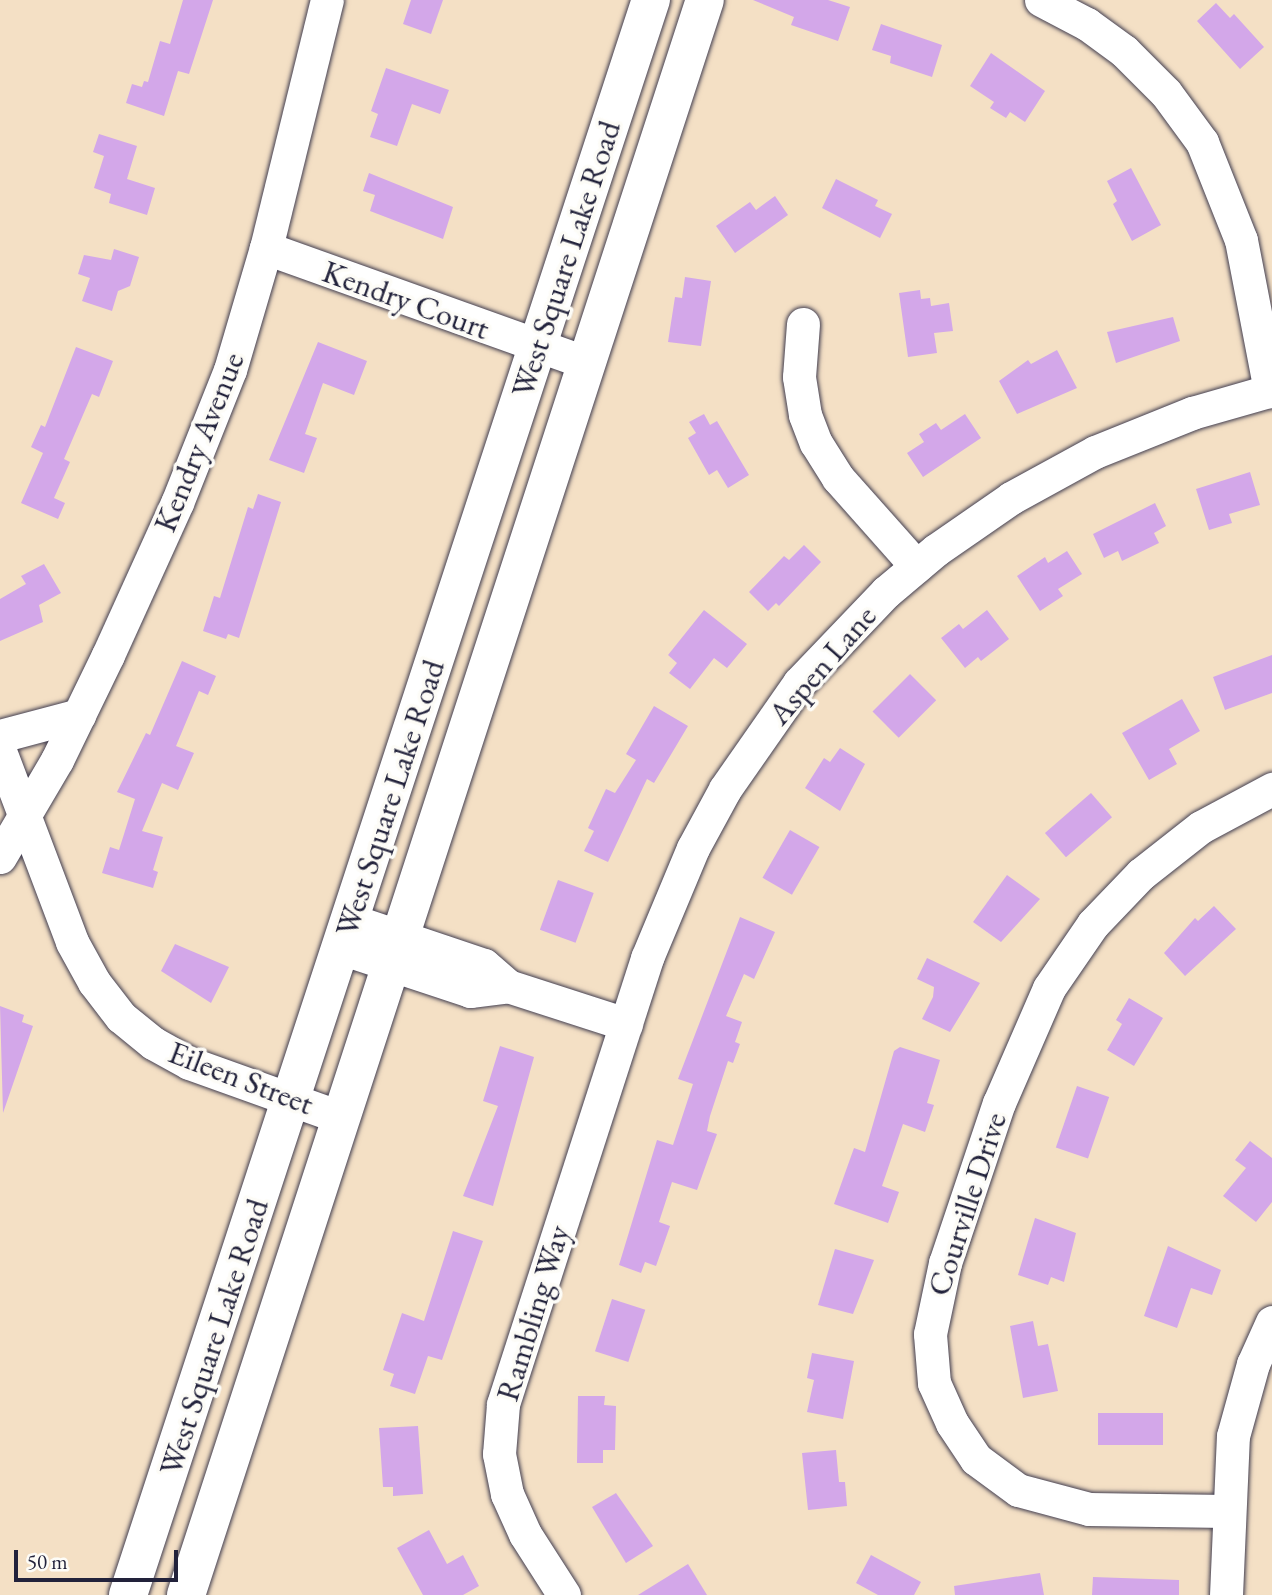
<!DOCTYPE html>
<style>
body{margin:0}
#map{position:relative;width:1272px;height:1595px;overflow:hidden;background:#f4e0c5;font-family:"EB Garamond",serif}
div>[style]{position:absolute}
.building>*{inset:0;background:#d3a7e9;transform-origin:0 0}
.roads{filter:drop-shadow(0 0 2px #423e50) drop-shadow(0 0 2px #423e50)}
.minor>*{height:33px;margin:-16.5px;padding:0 16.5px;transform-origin:16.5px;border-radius:16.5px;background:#fff}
.highway>*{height:38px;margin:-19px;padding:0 19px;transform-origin:19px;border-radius:19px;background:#fff}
span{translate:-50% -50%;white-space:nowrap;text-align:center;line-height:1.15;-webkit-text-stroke:7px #fdfcf7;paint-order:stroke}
.street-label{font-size:32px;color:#22223b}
.scale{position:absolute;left:14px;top:1550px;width:164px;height:32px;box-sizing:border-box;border:4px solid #22223b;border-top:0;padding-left:9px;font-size:21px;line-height:24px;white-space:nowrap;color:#22223b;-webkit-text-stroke:5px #fdfcf7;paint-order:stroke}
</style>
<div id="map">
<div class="building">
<div style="clip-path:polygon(183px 0,213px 0,189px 74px,178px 71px,164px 116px,126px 103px,132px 84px,142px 87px,144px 81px,148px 82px,160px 41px,170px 44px)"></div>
<div style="clip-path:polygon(411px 0,443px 0,431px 34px,403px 24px)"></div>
<div style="clip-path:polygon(753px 0,828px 0,850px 7px,838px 41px,791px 25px,794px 17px)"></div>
<div style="clip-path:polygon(1216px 3px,1230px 18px,1234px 14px,1264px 47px,1240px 69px,1197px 21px)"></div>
<div style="clip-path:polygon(881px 24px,942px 45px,932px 77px,890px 63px,891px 56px,872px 50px)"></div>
<div style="clip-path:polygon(991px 53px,1045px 91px,1025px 122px,1010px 112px,1006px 118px,990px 108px,994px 102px,970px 86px)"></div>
<div style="clip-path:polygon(386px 68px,449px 90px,440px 114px,412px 104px,397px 146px,370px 137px,378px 114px,371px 111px)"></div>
<div style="clip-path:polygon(99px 134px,137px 146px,127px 179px,155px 188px,147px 215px,109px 203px,111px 194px,94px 188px,104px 156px,93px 152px)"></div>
<div style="clip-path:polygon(1131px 168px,1161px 225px,1132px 241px,1113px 204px,1117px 201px,1107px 181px)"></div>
<div style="clip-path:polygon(369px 173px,453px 207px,443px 239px,370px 211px,375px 195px,363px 191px)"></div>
<div style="clip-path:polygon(836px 179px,878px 200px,875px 206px,892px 214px,880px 238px,822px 208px)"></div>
<div style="clip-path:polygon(775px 196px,788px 215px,735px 253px,716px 226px,750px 202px,756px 210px)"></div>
<div style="clip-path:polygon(114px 249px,139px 257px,130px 286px,118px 291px,112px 311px,82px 301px,90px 278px,78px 274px,84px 255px,111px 260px)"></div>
<div style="clip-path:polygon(685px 277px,711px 281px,701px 346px,668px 342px,675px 297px,682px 298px)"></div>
<div style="clip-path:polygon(920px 290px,921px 299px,930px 298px,931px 306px,949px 303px,953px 331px,934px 333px,937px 353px,908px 357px,899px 293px)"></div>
<div style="clip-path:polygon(1173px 317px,1180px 341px,1116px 363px,1107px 332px)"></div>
<div style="clip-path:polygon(318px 342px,367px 361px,354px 395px,323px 383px,305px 434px,317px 438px,304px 473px,269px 460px)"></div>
<div style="clip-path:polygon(76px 347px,113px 361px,99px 397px,92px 394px,64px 459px,70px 462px,54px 498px,65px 503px,58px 519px,21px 503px,43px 453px,31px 447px,41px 425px,45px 427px)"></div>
<div style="clip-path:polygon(1057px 350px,1077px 388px,1017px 414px,999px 381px,1028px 360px,1031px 364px)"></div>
<div style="clip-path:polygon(704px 414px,710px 425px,717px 421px,749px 475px,728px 488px,717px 470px,709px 475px,688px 438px,696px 433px,689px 422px)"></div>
<div style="clip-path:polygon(965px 414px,981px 438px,923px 477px,907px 453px,924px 442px,919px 434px,936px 423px,941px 430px)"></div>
<div style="clip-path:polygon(1250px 472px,1260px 505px,1229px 514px,1232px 523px,1209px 530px,1196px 489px)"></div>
<div style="clip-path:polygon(258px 494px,281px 502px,239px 638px,228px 634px,226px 639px,203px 631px,214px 596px,220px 598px,248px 507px,253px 509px)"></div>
<div style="clip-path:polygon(1155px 503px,1166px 526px,1154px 533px,1159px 543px,1122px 561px,1118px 551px,1104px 558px,1093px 534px)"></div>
<div style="clip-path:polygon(804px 545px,821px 562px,779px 606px,776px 603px,768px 611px,749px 592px,784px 556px,789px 560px)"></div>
<div style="clip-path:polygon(1067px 551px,1082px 574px,1058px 589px,1063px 596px,1040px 611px,1017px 576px,1045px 557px,1048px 563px)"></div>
<div style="clip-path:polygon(44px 564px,61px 593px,39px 605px,43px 622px,0 641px,0 599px,26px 584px,21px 576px)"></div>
<div style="clip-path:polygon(704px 610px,747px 644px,727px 668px,714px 658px,690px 689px,669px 673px,677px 663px,668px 655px)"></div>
<div style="clip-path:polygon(987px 610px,1009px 639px,981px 661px,978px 657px,965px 668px,941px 638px,959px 624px,963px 629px)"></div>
<div style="clip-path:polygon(1272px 655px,1272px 693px,1225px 710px,1213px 677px)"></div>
<div style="clip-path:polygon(182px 661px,216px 676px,208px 695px,199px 691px,176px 746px,194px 753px,178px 790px,162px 783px,142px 831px,163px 837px,153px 870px,158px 872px,153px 888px,102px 873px,110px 847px,119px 850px,135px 799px,117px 792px,146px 733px,150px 735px)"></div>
<div style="left:910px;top:674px;width:37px;height:53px;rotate:45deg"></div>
<div style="clip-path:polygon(1182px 699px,1200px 731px,1169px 749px,1177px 764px,1149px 780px,1122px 733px)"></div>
<div style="clip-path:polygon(654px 706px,688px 726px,654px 783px,647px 779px,608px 862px,584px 851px,594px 831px,588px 828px,606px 789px,615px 793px,636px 760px,626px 754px)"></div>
<div style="clip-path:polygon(840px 748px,865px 764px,840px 811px,805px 788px,824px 758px,830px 762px)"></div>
<div style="left:1091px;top:793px;width:32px;height:61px;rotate:49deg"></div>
<div style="left:790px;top:830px;width:34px;height:55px;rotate:30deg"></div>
<div style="clip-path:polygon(1007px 875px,1040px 899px,1001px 942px,973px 922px)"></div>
<div style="left:558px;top:880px;width:38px;height:53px;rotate:20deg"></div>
<div style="clip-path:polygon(1214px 906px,1236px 929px,1185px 976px,1164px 953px,1195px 918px,1198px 921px)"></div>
<div style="clip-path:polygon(740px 917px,775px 932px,754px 979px,744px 974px,726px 1016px,742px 1022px,735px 1042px,740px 1044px,733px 1063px,728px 1061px,710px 1116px,707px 1131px,717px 1134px,697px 1190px,672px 1182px,659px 1222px,670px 1226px,656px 1266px,645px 1262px,641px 1273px,619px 1265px,657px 1140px,673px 1145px,693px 1084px,678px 1079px)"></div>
<div style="clip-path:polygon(175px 944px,229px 967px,211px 1003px,161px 971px)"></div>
<div style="clip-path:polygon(927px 958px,980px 983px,950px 1032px,922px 1019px,933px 997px,934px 987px,917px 979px)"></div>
<div style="clip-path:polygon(1129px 998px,1163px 1018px,1134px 1066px,1107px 1050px,1122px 1024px,1116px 1020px)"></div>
<div style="clip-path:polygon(0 1006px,24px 1015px,22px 1022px,33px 1026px,3px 1113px)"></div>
<div style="clip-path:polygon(500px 1046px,534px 1057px,493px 1206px,463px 1196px,498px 1106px,483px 1101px)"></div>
<div style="clip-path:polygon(900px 1047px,940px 1060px,927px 1103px,934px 1105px,925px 1132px,903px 1124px,882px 1186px,899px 1192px,888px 1223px,834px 1204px,854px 1148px,865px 1152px,894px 1051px)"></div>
<div style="left:1077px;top:1086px;width:34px;height:65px;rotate:19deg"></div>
<div style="clip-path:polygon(1250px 1141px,1272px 1158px,1272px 1202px,1256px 1222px,1223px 1196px,1246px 1168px,1235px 1160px)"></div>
<div style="clip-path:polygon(1035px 1218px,1076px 1233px,1064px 1282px,1051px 1277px,1048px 1285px,1018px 1275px)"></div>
<div style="clip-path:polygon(453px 1231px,483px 1241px,442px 1360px,428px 1356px,415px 1394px,390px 1386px,394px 1374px,383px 1370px,402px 1313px,424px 1321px)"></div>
<div style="clip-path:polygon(1168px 1246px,1221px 1270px,1212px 1295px,1191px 1288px,1177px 1328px,1144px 1316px)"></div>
<div style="clip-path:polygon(835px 1249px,874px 1260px,853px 1314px,818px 1305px)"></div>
<div style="left:612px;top:1299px;width:35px;height:55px;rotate:18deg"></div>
<div style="clip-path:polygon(1033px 1321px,1038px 1346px,1048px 1344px,1058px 1391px,1023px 1398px,1010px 1326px)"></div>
<div style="clip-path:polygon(812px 1353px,854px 1361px,843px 1419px,807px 1412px,814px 1380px,807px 1378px)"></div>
<div style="clip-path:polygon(578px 1396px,605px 1396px,604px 1405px,616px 1406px,615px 1450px,603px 1450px,603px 1463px,577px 1463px)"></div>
<div style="left:1098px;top:1413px;width:65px;height:32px"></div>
<div style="clip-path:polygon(418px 1426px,423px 1494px,393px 1496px,393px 1487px,383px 1487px,379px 1428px)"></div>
<div style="clip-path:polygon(836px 1450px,839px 1482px,845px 1482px,847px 1506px,808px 1510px,802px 1453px)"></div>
<div style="clip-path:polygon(616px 1493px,653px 1546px,626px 1563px,592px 1507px)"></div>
<div style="clip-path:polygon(429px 1530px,447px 1564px,463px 1555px,479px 1586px,463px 1595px,423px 1595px,397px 1548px)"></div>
<div style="clip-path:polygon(871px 1555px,921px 1582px,914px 1595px,878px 1595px,856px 1583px)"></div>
<div style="clip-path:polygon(688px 1564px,707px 1595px,638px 1595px)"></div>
<div style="clip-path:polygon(1040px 1573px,1044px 1595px,955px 1595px,954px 1586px)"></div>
<div style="clip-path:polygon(1093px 1577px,1179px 1580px,1179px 1595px,1092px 1595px)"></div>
</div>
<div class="roads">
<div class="minor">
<div style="left:1041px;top:0;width:52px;rotate:27.6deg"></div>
<div style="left:1087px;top:24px;width:46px;rotate:36.1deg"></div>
<div style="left:1124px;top:51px;width:59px;rotate:45deg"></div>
<div style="left:1166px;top:93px;width:61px;rotate:53.7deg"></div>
<div style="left:1202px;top:142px;width:105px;rotate:68.3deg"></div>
<div style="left:1241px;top:240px;width:154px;rotate:79.1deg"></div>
<div style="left:266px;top:248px;width:341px;rotate:19.7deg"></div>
<div style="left:803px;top:324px;width:53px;rotate:94.3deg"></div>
<div style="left:799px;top:377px;width:38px;rotate:81deg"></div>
<div style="left:805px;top:415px;width:30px;rotate:69deg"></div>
<div style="left:816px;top:443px;width:41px;rotate:57.8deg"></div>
<div style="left:838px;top:478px;width:118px;rotate:48.4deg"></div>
<div style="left:0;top:736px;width:82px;rotate:-14.9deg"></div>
<div style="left:0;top:751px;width:204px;rotate:69.3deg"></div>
<div style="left:72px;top:942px;width:46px;rotate:61.2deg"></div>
<div style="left:94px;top:982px;width:44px;rotate:52.4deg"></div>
<div style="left:121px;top:1017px;width:41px;rotate:39.1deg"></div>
<div style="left:153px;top:1043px;width:41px;rotate:29.1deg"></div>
<div style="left:189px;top:1063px;width:160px;rotate:19.7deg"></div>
<div style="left:0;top:857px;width:113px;rotate:-59.6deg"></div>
<div style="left:57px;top:760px;width:117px;rotate:-64.1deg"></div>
<div style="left:108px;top:655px;width:167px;rotate:-65.6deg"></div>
<div style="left:177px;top:503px;width:143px;rotate:-68.3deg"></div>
<div style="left:230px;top:370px;width:127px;rotate:-73.6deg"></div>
<div style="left:266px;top:248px;width:255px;rotate:-76.2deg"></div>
<div style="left:350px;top:920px;width:141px;rotate:18.6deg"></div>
<div style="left:484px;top:965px;width:32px;rotate:41deg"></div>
<div style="left:508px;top:986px;width:124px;rotate:17.9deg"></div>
<div style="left:341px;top:948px;width:136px;rotate:18.4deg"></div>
<div style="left:470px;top:991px;width:38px;rotate:-7deg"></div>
<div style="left:1226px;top:1511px;width:137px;rotate:-179.2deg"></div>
<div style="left:1089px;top:1509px;width:73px;rotate:-165deg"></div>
<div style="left:1018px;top:1490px;width:52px;rotate:-143.6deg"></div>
<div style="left:976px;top:1459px;width:43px;rotate:-123.7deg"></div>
<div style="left:952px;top:1423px;width:44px;rotate:-114.2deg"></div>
<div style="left:934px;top:1383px;width:49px;rotate:-94.7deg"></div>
<div style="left:930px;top:1334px;width:73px;rotate:-78.1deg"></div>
<div style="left:945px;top:1263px;width:169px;rotate:-71.4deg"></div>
<div style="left:999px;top:1103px;width:125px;rotate:-66.5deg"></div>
<div style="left:1049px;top:988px;width:78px;rotate:-55.5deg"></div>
<div style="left:1093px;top:924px;width:69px;rotate:-46.2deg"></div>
<div style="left:1141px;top:874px;width:76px;rotate:-38.1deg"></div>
<div style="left:1201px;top:827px;width:81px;rotate:-28.2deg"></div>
<div style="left:564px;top:1595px;width:72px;rotate:-122.6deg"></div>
<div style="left:525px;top:1534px;width:44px;rotate:-114.2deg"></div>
<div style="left:507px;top:1494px;width:41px;rotate:-101.3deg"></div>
<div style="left:499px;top:1454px;width:50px;rotate:-85.4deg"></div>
<div style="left:503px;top:1404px;width:469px;rotate:-72.1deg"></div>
<div style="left:647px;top:958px;width:119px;rotate:-67.3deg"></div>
<div style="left:693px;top:848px;width:67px;rotate:-61.5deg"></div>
<div style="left:725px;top:789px;width:129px;rotate:-55.1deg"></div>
<div style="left:799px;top:683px;width:126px;rotate:-46.3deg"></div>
<div style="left:886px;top:592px;width:65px;rotate:-40deg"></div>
<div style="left:936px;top:550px;width:91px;rotate:-34.7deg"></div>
<div style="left:1011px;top:498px;width:96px;rotate:-28.7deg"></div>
<div style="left:1095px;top:452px;width:105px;rotate:-21.9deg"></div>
<div style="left:1192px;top:413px;width:83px;rotate:-16deg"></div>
<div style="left:1226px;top:1595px;width:159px;rotate:-87.5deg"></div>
<div style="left:1233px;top:1436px;width:75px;rotate:-74.5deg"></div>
<div style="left:1253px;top:1364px;width:46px;rotate:-65.7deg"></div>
</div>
<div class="highway">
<div style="left:128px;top:1595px;width:1679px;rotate:-71.85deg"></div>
<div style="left:186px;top:1595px;width:1677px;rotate:-71.98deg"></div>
</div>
</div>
<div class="street-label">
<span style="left:566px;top:259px;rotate:-72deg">West Square Lake Road</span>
<span style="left:406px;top:300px;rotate:20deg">Kendry Court</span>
<span style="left:199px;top:442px;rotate:-68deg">Kendry Avenue</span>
<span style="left:822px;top:665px;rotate:-49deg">Aspen Lane</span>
<span style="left:390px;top:798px;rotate:-72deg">West Square Lake Road</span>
<span style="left:241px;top:1078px;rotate:21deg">Eileen Street</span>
<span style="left:967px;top:1204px;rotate:-72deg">Courville Drive</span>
<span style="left:533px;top:1313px;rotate:-73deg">Rambling Way</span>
<span style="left:214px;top:1337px;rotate:-72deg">West Square Lake Road</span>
</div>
<div class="scale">50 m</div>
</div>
